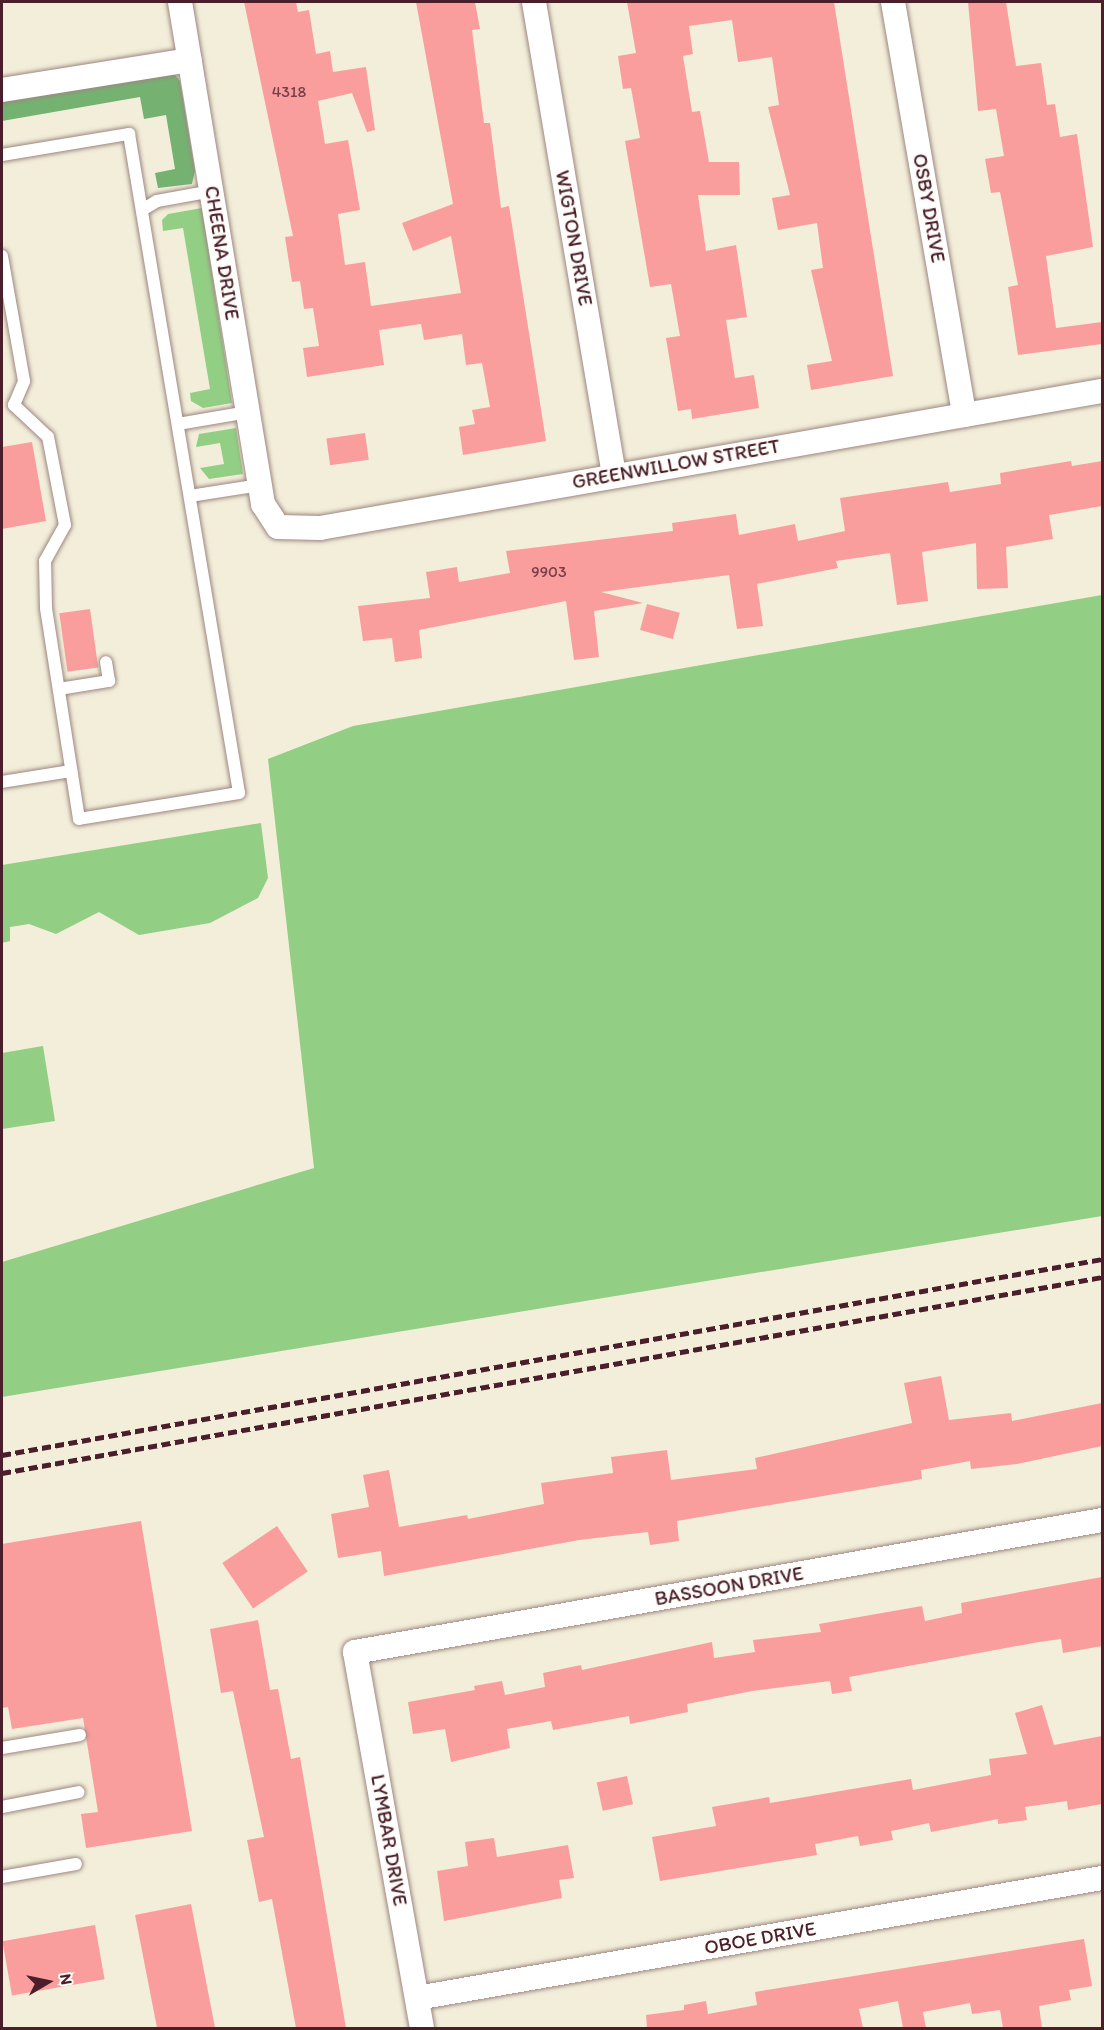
<!DOCTYPE html>
<style>
body{margin:0}
#map{position:relative;width:1104px;height:2030px;overflow:hidden;background:#f2eed9;font-family:Itim,sans-serif}
div>[style]{position:absolute}
.green>*{inset:0;background:#92cf84}
.forest>*{inset:0;background:#75b272}
.building>*{inset:0;background:#fa9e9d;transform-origin:0 0}
.roads{filter:drop-shadow(0 0 2px #9e8682) drop-shadow(0 0 2px #9e8682)}
.lane>*{height:12px;margin:-6px;padding:0 6px;transform-origin:6px;border-radius:6px;background:#fff}
.street>*{height:24px;margin:-12px;padding:0 12px;transform-origin:12px;border-radius:12px;background:#fff}
.rail>*{height:4.5px;margin-top:-2.25px;transform-origin:0;background:repeating-linear-gradient(90deg,#4a1f2b 0 9px,transparent 0 13.5px)}
span{translate:-50% -50%;white-space:nowrap;text-align:center;line-height:1.15;-webkit-text-stroke:4.5px #fdfcf7;paint-order:stroke}
.number-label{font-size:16px;color:#763f48}
.number-label span{-webkit-text-stroke-width:0}
.street-label{font-size:20px;color:#4a1f2b}
.frame{position:absolute;inset:0;border:3px solid #4a1f2b;pointer-events:none}
.north{position:absolute;left:18px;top:1952px;width:60px;height:60px;-webkit-text-stroke:4px #fdfcf7;paint-order:stroke;rotate:81deg;font-size:16px;font-weight:700;line-height:24px;text-align:center;color:#4a1f2b}
.north::after{content:'';display:block;margin:auto;width:21px;height:27px;background:#4a1f2b;clip-path:polygon(50% 0,100% 100%,50% 72%,0 100%)}
</style>
<div id="map">
<div class="green">
<div style="clip-path:polygon(202px 208px,232px 403px,203px 408px,191px 401px,190px 393px,210px 389px,183px 228px,163px 231px,162px 220px,168px 214px)"></div>
<div style="clip-path:polygon(236px 428px,243px 474px,209px 479px,200px 468px,224px 464px,220px 443px,196px 447px,199px 434px)"></div>
<div style="clip-path:polygon(1102px 595px,1102px 1216px,2px 1397px,2px 1262px,314px 1168px,268px 759px,353px 726px)"></div>
<div style="clip-path:polygon(261px 823px,268px 878px,258px 898px,210px 923px,139px 935px,99px 912px,56px 934px,29px 924px,10px 927px,10px 941px,2px 943px,2px 865px)"></div>
<div style="clip-path:polygon(43px 1046px,55px 1121px,2px 1129px,2px 1053px)"></div>
</div>
<div class="forest">
<div style="clip-path:polygon(173px 72px,180px 81px,195px 171px,192px 184px,158px 188px,155px 173px,175px 169px,166px 115px,144px 119px,140px 97px,2px 121px,2px 97px)"></div>
</div>
<div class="building">
<div style="clip-path:polygon(244px 2px,296px 2px,298px 12px,309px 10px,316px 54px,330px 51px,333px 72px,366px 67px,375px 130px,367px 132px,352px 93px,318px 101px,325px 144px,348px 140px,360px 210px,338px 214px,345px 265px,365px 262px,371px 306px,461px 293px,451px 236px,413px 251px,402px 223px,453px 204px,416px 2px,475px 2px,480px 29px,472px 30px,484px 123px,490px 123px,501px 208px,509px 206px,546px 441px,463px 455px,459px 427px,475px 424px,472px 410px,490px 407px,482px 363px,466px 365px,462px 334px,424px 340px,421px 324px,379px 330px,384px 365px,307px 377px,303px 348px,319px 346px,313px 308px,304px 309px,300px 281px,292px 282px,285px 237px,293px 236px)"></div>
<div style="clip-path:polygon(627px 2px,834px 2px,893px 376px,811px 390px,807px 365px,832px 361px,811px 270px,823px 268px,817px 223px,778px 230px,772px 198px,790px 195px,768px 107px,779px 105px,772px 57px,738px 62px,732px 20px,689px 26px,693px 54px,683px 56px,692px 112px,700px 111px,709px 162px,739px 162px,740px 195px,698px 195px,706px 251px,736px 245px,747px 317px,726px 320px,735px 378px,754px 375px,759px 408px,692px 419px,691px 409px,678px 411px,666px 338px,680px 336px,671px 284px,650px 287px,625px 141px,640px 138px,631px 88px,623px 89px,618px 56px,636px 53px)"></div>
<div style="clip-path:polygon(968px 2px,1006px 2px,1016px 66px,1041px 63px,1047px 105px,1055px 104px,1060px 137px,1077px 134px,1093px 247px,1046px 256px,1056px 328px,1102px 322px,1102px 344px,1018px 355px,1008px 287px,1018px 285px,1000px 192px,991px 193px,985px 159px,1004px 156px,996px 109px,978px 111px)"></div>
<div style="left:365px;top:433px;width:27px;height:39px;rotate:82deg"></div>
<div style="clip-path:polygon(32px 442px,46px 521px,2px 529px,2px 447px)"></div>
<div style="clip-path:polygon(1071px 461px,1072px 466px,1102px 461px,1102px 506px,1049px 515px,1053px 539px,1006px 547px,1008px 588px,977px 589px,976px 543px,922px 552px,928px 601px,897px 605px,890px 553px,836px 561px,838px 568px,757px 584px,763px 626px,737px 629px,729px 575px,601px 592px,643px 603px,594px 611px,599px 657px,574px 660px,566px 601px,419px 630px,422px 658px,395px 662px,392px 638px,363px 641px,358px 606px,430px 598px,426px 572px,457px 567px,459px 582px,510px 573px,506px 551px,673px 531px,672px 523px,736px 514px,739px 535px,795px 524px,798px 541px,845px 531px,840px 498px,948px 482px,950px 492px,1001px 484px,1000px 473px)"></div>
<div style="left:647px;top:604px;width:34px;height:27px;rotate:15deg"></div>
<div style="left:90px;top:609px;width:59px;height:31px;rotate:82deg"></div>
<div style="clip-path:polygon(941px 1376px,949px 1420px,1011px 1413px,1012px 1421px,1102px 1403px,1102px 1446px,1017px 1464px,971px 1469px,970px 1461px,921px 1470px,922px 1479px,677px 1521px,679px 1541px,650px 1545px,648px 1532px,579px 1540px,384px 1576px,381px 1551px,338px 1558px,331px 1514px,369px 1507px,363px 1475px,389px 1470px,399px 1527px,467px 1515px,468px 1519px,544px 1504px,541px 1483px,613px 1473px,611px 1457px,667px 1450px,671px 1480px,757px 1469px,755px 1458px,912px 1423px,904px 1383px)"></div>
<div style="clip-path:polygon(141px 1521px,192px 1831px,86px 1848px,81px 1814px,98px 1812px,83px 1718px,12px 1729px,8px 1707px,2px 1708px,2px 1544px)"></div>
<div style="left:277px;top:1526px;width:55px;height:66px;rotate:56deg"></div>
<div style="clip-path:polygon(1102px 1577px,1102px 1646px,1063px 1653px,1061px 1639px,1039px 1642px,849px 1677px,852px 1691px,832px 1694px,830px 1681px,752px 1691px,687px 1704px,688px 1712px,630px 1724px,629px 1716px,553px 1730px,551px 1721px,507px 1729px,510px 1748px,451px 1762px,445px 1729px,413px 1734px,408px 1702px,475px 1690px,474px 1686px,502px 1681px,505px 1695px,545px 1687px,543px 1673px,581px 1665px,582px 1670px,712px 1642px,714px 1658px,755px 1652px,753px 1640px,821px 1632px,819px 1624px,922px 1606px,925px 1621px,962px 1613px,961px 1603px)"></div>
<div style="clip-path:polygon(258px 1620px,270px 1690px,278px 1689px,291px 1759px,300px 1757px,346px 2028px,296px 2028px,272px 1899px,259px 1902px,247px 1840px,264px 1837px,233px 1691px,221px 1693px,210px 1629px)"></div>
<div style="clip-path:polygon(1042px 1705px,1054px 1745px,1102px 1736px,1102px 1804px,1068px 1810px,1067px 1801px,1025px 1807px,1027px 1820px,998px 1824px,998px 1819px,931px 1832px,929px 1823px,891px 1831px,893px 1840px,860px 1846px,858px 1836px,815px 1844px,817px 1855px,660px 1881px,652px 1837px,716px 1826px,712px 1807px,769px 1797px,770px 1803px,911px 1779px,913px 1790px,991px 1775px,989px 1759px,1027px 1754px,1015px 1713px)"></div>
<div style="left:627px;top:1776px;width:29px;height:31px;rotate:78deg"></div>
<div style="clip-path:polygon(494px 1838px,497px 1857px,568px 1845px,574px 1878px,559px 1880px,562px 1898px,444px 1921px,437px 1871px,468px 1866px,465px 1842px)"></div>
<div style="left:191px;top:1904px;width:126px;height:57px;rotate:79deg"></div>
<div style="left:95px;top:1925px;width:55px;height:94px;rotate:80deg"></div>
<div style="clip-path:polygon(1084px 1939px,1092px 1986px,1069px 1990px,1071px 2000px,1039px 2006px,1042px 2028px,1003px 2028px,1000px 2010px,972px 2014px,970px 2003px,923px 2012px,926px 2028px,903px 2028px,898px 2001px,859px 2009px,863px 2028px,647px 2028px,646px 2015px,684px 2010px,684px 2005px,706px 2001px,708px 2014px,757px 2005px,755px 1992px)"></div>
</div>
<div class="roads">
<div class="lane">
<div style="left:2px;top:155px;width:129px;rotate:-9.4deg"></div>
<div style="left:129px;top:134px;width:668px;rotate:80.52deg"></div>
<div style="left:239px;top:793px;width:162px;rotate:170.8deg"></div>
<div style="left:79px;top:819px;width:214px;rotate:-98.9deg"></div>
<div style="left:46px;top:608px;width:47px;rotate:-91.2deg"></div>
<div style="left:45px;top:561px;width:41px;rotate:-60.9deg"></div>
<div style="left:65px;top:525px;width:90px;rotate:-100.9deg"></div>
<div style="left:48px;top:437px;width:47px;rotate:-136.7deg"></div>
<div style="left:14px;top:405px;width:26px;rotate:-67deg"></div>
<div style="left:24px;top:381px;width:127px;rotate:-100deg"></div>
<div style="left:142px;top:210px;width:17px;rotate:-31deg"></div>
<div style="left:157px;top:201px;width:56px;rotate:-10.3deg"></div>
<div style="left:178px;top:424px;width:71px;rotate:-9.7deg"></div>
<div style="left:190px;top:496px;width:71px;rotate:-8.9deg"></div>
<div style="left:59px;top:689px;width:51px;rotate:-9.1deg"></div>
<div style="left:109px;top:681px;width:19px;rotate:-99deg"></div>
<div style="left:2px;top:782px;width:70px;rotate:-9.1deg"></div>
<div style="left:2px;top:1748px;width:79px;rotate:-9.5deg"></div>
<div style="left:2px;top:1807px;width:78px;rotate:-11deg"></div>
<div style="left:2px;top:1877px;width:75px;rotate:-10deg"></div>
</div>
<div class="street">
<div style="left:180px;top:2px;width:509px;rotate:80.61deg"></div>
<div style="left:263px;top:504px;width:27px;rotate:57deg"></div>
<div style="left:278px;top:527px;width:42px;rotate:1.4deg"></div>
<div style="left:320px;top:528px;width:794px;rotate:-9.94deg"></div>
<div style="left:534px;top:2px;width:480px;rotate:80.4deg"></div>
<div style="left:893px;top:2px;width:419px;rotate:80.2deg"></div>
<div style="left:2px;top:90px;width:190px;rotate:-9.1deg"></div>
<div style="left:417px;top:1998px;width:695px;rotate:-9.94deg"></div>
<div style="left:422px;top:2028px;width:382px;rotate:-100.1deg"></div>
<div style="left:355px;top:1652px;width:759px;rotate:-10.02deg"></div>
</div>
</div>
<div class="rail">
<div style="left:2px;top:1455px;width:1117px;rotate:-10.1deg"></div>
<div style="left:2px;top:1473px;width:1117px;rotate:-10.1deg"></div>
</div>
<div class="number-label">
<span style="left:289px;top:92px">4318</span>
<span style="left:549px;top:572px">9903</span>
</div>
<div class="street-label">
<span style="left:929px;top:208px;rotate:80deg">OSBY DRIVE</span>
<span style="left:574px;top:238px;rotate:80deg">WIGTON DRIVE</span>
<span style="left:222px;top:253px;rotate:81deg">CHEENA DRIVE</span>
<span style="left:676px;top:464px;rotate:-10deg">GREENWILLOW STREET</span>
<span style="left:729px;top:1586px;rotate:-10deg">BASSOON DRIVE</span>
<span style="left:389px;top:1840px;rotate:80deg">LYMBAR DRIVE</span>
<span style="left:760px;top:1938px;rotate:-10deg">OBOE DRIVE</span>
</div>
<div class="frame"></div>
<div class="north">N</div>
</div>
